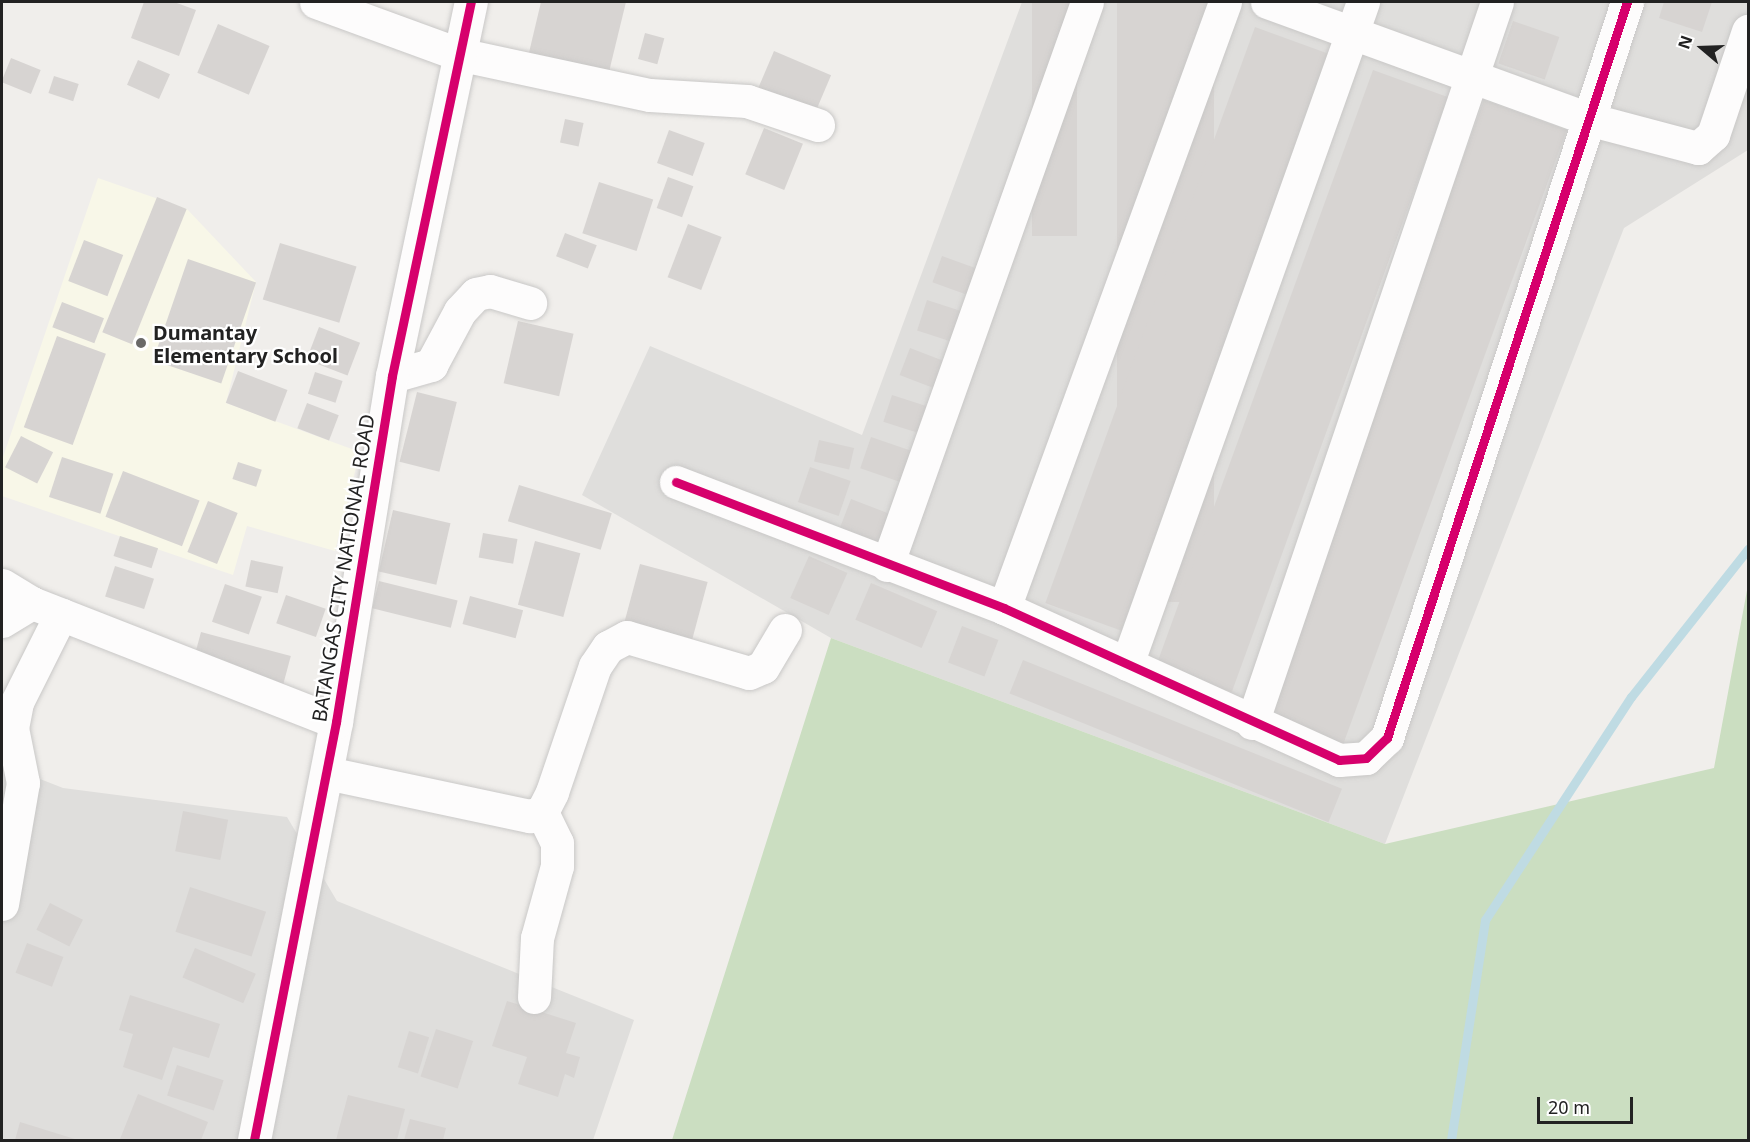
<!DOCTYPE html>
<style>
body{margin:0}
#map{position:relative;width:1750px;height:1142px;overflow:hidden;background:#f0eeeb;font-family:"Noto Sans",sans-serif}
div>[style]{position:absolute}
.residential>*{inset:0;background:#dfdedc}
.education>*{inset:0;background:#f8f7e8}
.forest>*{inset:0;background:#cbdec1}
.stream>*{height:9px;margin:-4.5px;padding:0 4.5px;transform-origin:4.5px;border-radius:4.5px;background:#bfdbe3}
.building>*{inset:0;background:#d7d4d2;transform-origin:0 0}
.roads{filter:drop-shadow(0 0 2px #c9c8c7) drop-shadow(0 0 2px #c9c8c7)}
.minor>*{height:33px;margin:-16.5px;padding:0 16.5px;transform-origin:16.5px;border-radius:16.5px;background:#fdfcfc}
.cycleway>*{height:9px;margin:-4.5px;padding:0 4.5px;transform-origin:4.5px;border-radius:4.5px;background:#d6006c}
.dots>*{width:16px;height:16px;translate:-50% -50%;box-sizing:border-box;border:3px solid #fff;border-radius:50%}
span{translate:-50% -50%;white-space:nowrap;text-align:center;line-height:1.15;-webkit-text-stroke:4.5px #fff;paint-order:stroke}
.poi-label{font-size:20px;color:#222;font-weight:700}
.left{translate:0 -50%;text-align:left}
.street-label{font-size:20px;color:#222}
.frame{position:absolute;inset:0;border:3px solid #222;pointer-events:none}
.north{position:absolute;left:1672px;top:18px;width:60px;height:60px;-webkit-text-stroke:4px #fff;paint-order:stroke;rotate:289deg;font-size:16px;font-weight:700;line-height:24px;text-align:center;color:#222}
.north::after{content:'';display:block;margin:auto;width:21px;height:27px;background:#222;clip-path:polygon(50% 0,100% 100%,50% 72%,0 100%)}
.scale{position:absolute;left:1537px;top:1097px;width:96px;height:27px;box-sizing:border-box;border:3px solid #222;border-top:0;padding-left:8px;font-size:18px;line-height:21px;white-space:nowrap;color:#222;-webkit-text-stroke:4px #fff;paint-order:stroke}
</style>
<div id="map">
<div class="residential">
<div style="clip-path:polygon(1022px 2px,1748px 2px,1748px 150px,1624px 228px,1385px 844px,831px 638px,582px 495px,650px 346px,862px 435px)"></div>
<div style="clip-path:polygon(2px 764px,63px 788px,287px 817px,337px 901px,634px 1020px,593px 1140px,2px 1140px)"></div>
</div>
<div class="education">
<div style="clip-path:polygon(98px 178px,187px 209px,256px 282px,226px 403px,360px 452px,335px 551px,247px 526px,233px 575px,2px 496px,2px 460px)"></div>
</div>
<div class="forest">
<div style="clip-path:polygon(1748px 585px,1748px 1140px,672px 1140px,831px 638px,1385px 844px,1714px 768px)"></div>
</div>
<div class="stream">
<div style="left:1451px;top:1140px;width:223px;rotate:-81.2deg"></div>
<div style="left:1485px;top:920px;width:267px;rotate:-56.8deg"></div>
<div style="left:1631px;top:697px;width:189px;rotate:-51.7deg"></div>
</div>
<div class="building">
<div style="clip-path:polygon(144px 2px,174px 2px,196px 10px,179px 56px,131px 38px)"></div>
<div style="clip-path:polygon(541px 2px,626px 2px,607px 80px,527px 61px)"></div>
<div style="left:1032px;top:2px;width:45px;height:234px"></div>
<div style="left:1117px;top:2px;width:97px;height:600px"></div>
<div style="clip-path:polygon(1664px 2px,1712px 2px,1702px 32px,1659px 18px)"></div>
<div style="left:1513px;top:21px;width:49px;height:45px;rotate:19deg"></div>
<div style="left:218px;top:24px;width:56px;height:53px;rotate:23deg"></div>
<div style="left:1255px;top:27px;width:81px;height:613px;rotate:20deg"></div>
<div style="left:645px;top:33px;width:20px;height:27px;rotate:15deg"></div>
<div style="left:774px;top:51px;width:62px;height:49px;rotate:23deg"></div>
<div style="left:11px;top:58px;width:32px;height:26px;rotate:22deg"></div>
<div style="left:138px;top:60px;width:35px;height:27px;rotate:24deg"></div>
<div style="left:1373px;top:70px;width:80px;height:633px;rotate:20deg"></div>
<div style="left:54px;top:76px;width:26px;height:18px;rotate:18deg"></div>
<div style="left:1484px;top:100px;width:88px;height:653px;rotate:20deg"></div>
<div style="left:565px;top:119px;width:19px;height:24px;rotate:12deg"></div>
<div style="left:764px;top:128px;width:42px;height:50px;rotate:22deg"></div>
<div style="left:669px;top:130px;width:38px;height:35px;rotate:20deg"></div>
<div style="left:668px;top:177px;width:27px;height:33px;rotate:20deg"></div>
<div style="left:599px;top:182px;width:57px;height:54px;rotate:18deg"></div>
<div style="left:157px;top:197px;width:32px;height:146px;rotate:22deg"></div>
<div style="left:688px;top:224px;width:36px;height:57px;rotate:21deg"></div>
<div style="left:565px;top:233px;width:34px;height:25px;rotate:21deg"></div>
<div style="left:84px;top:240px;width:42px;height:44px;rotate:21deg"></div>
<div style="left:280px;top:243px;width:80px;height:59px;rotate:17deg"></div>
<div style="left:942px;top:256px;width:44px;height:28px;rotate:20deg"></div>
<div style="left:188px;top:259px;width:72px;height:107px;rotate:19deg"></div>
<div style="left:927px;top:300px;width:43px;height:32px;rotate:18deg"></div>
<div style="left:62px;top:302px;width:45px;height:27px;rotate:21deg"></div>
<div style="left:518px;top:321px;width:57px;height:64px;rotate:13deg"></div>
<div style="left:319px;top:327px;width:44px;height:35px;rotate:21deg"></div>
<div style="left:57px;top:336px;width:52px;height:97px;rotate:20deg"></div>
<div style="left:910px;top:348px;width:39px;height:29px;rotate:21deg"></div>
<div style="left:238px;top:371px;width:53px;height:34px;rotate:21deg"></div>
<div style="left:315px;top:372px;width:29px;height:23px;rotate:18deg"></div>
<div style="left:417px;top:392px;width:41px;height:72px;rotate:14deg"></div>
<div style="left:892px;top:395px;width:44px;height:28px;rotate:18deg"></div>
<div style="left:307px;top:403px;width:34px;height:27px;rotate:21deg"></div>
<div style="left:21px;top:436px;width:36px;height:35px;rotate:27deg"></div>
<div style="left:871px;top:437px;width:50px;height:33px;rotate:19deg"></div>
<div style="left:819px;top:440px;width:36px;height:22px;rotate:13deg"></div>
<div style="left:62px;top:457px;width:54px;height:42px;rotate:18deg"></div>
<div style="left:238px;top:462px;width:25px;height:18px;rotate:18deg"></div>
<div style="left:810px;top:467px;width:43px;height:37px;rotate:19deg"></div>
<div style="left:123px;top:471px;width:82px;height:49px;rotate:21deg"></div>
<div style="left:519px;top:485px;width:97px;height:38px;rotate:17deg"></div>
<div style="left:851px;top:499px;width:45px;height:34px;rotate:21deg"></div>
<div style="left:208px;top:501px;width:32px;height:55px;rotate:22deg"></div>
<div style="left:393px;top:510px;width:59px;height:63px;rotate:13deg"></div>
<div style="left:483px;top:533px;width:35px;height:25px;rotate:10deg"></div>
<div style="left:120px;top:536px;width:40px;height:21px;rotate:18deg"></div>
<div style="left:535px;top:541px;width:47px;height:66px;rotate:15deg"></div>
<div style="left:809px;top:556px;width:42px;height:46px;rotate:24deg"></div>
<div style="left:251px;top:560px;width:33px;height:27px;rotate:12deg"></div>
<div style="left:640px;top:564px;width:70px;height:59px;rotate:15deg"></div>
<div style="left:115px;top:566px;width:41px;height:32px;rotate:18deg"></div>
<div style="left:379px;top:581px;width:81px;height:28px;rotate:14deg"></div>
<div style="left:871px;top:583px;width:72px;height:40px;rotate:23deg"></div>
<div style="left:225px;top:584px;width:39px;height:40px;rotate:19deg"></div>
<div style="left:286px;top:595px;width:42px;height:30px;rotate:19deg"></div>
<div style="left:470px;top:596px;width:55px;height:29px;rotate:15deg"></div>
<div style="left:962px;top:626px;width:39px;height:39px;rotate:21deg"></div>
<div style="left:201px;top:632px;width:93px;height:29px;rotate:15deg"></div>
<div style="left:1023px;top:660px;width:344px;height:36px;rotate:22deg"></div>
<div style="left:183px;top:811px;width:46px;height:41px;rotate:11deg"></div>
<div style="left:190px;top:887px;width:80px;height:47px;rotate:18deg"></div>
<div style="left:50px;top:903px;width:37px;height:30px;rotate:27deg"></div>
<div style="left:27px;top:943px;width:39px;height:32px;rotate:21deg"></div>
<div style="left:195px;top:948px;width:66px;height:32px;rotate:23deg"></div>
<div style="clip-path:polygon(130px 995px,220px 1024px,209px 1058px,173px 1047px,162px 1080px,123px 1067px,133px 1034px,119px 1030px)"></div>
<div style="clip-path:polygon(507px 1001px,576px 1023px,566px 1053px,580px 1057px,574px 1078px,565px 1074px,558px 1097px,518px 1084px,527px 1057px,492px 1046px)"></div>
<div style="left:436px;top:1029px;width:39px;height:50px;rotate:18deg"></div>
<div style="left:409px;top:1031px;width:21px;height:38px;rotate:17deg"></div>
<div style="left:177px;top:1065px;width:49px;height:32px;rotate:18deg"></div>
<div style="clip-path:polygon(138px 1094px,208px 1122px,201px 1140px,120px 1139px)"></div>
<div style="clip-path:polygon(348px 1095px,405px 1109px,397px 1140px,336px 1140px)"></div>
<div style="clip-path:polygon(410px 1119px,446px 1128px,443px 1140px,404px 1140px)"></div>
<div style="clip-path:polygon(20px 1122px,78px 1140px,15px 1140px)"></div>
</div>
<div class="roads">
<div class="minor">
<div style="left:316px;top:2px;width:151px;rotate:20.1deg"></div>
<div style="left:458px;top:54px;width:196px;rotate:12.1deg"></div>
<div style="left:650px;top:95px;width:97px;rotate:3.5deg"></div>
<div style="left:747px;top:101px;width:75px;rotate:18.7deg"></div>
<div style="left:1267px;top:2px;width:342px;rotate:20deg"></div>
<div style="left:1588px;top:119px;width:114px;rotate:14.8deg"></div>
<div style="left:1698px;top:148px;width:20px;rotate:-41deg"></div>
<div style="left:1713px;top:135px;width:110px;rotate:-71.4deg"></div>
<div style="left:392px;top:376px;width:41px;rotate:-15.8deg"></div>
<div style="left:431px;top:365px;width:61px;rotate:-61.8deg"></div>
<div style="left:460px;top:311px;width:23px;rotate:-47deg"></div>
<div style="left:476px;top:294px;width:14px;rotate:-12deg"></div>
<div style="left:490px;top:291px;width:42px;rotate:16.7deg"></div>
<div style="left:676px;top:482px;width:351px;rotate:21deg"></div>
<div style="left:1004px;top:608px;width:368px;rotate:24.4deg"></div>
<div style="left:1339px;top:760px;width:27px;rotate:-4deg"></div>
<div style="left:1366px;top:758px;width:29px;rotate:-44deg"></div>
<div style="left:1387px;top:738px;width:774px;rotate:-71.94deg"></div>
<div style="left:887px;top:565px;width:597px;rotate:-70.44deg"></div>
<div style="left:2px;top:585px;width:35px;rotate:31deg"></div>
<div style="left:32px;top:603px;width:326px;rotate:21.4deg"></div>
<div style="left:1004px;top:608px;width:645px;rotate:-69.96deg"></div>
<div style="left:2px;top:621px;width:35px;rotate:-31deg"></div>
<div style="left:1127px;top:664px;width:703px;rotate:-70.38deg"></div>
<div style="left:1252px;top:723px;width:761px;rotate:-71.23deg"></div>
<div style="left:327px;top:773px;width:208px;rotate:12deg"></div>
<div style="left:530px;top:816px;width:13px;rotate:-18deg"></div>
<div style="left:542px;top:812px;width:22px;rotate:-63deg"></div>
<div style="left:552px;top:792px;width:133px;rotate:-71.2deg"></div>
<div style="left:595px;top:666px;width:23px;rotate:-56deg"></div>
<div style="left:608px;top:647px;width:21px;rotate:-28deg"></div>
<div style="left:627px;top:637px;width:127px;rotate:16.4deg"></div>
<div style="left:749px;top:673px;width:15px;rotate:-23deg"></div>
<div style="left:763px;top:667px;width:43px;rotate:-59.3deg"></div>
<div style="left:2px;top:904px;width:123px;rotate:-80.2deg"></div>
<div style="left:23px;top:783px;width:56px;rotate:-101.3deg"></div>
<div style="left:12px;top:728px;width:26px;rotate:-79deg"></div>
<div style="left:17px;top:702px;width:98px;rotate:-63.4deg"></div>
<div style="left:534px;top:997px;width:59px;rotate:-87.1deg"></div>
<div style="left:537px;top:938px;width:75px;rotate:-74.5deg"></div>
<div style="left:557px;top:866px;width:23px;rotate:-90deg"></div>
<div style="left:557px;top:843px;width:34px;rotate:-116deg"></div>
<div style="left:254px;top:1140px;width:426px;rotate:-78.9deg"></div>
<div style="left:336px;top:722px;width:351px;rotate:-80.8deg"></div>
<div style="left:392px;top:376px;width:382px;rotate:-78.1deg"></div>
</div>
</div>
<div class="cycleway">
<div style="left:676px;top:482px;width:351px;rotate:21deg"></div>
<div style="left:1004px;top:608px;width:368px;rotate:24.4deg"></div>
<div style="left:1339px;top:760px;width:27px;rotate:-4deg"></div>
<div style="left:1366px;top:758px;width:29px;rotate:-44deg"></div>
<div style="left:1387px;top:738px;width:774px;rotate:-71.94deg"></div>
<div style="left:254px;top:1140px;width:426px;rotate:-78.9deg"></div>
<div style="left:336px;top:722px;width:351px;rotate:-80.8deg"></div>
<div style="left:392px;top:376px;width:382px;rotate:-78.1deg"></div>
</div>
<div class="dots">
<div style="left:141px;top:343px;background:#6a6968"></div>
</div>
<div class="poi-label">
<span class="left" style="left:153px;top:344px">Dumantay<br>Elementary School</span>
</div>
<div class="street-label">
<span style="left:343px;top:568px;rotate:-81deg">BATANGAS CITY NATIONAL ROAD</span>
</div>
<div class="frame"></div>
<div class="north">N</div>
<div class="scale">20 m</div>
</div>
